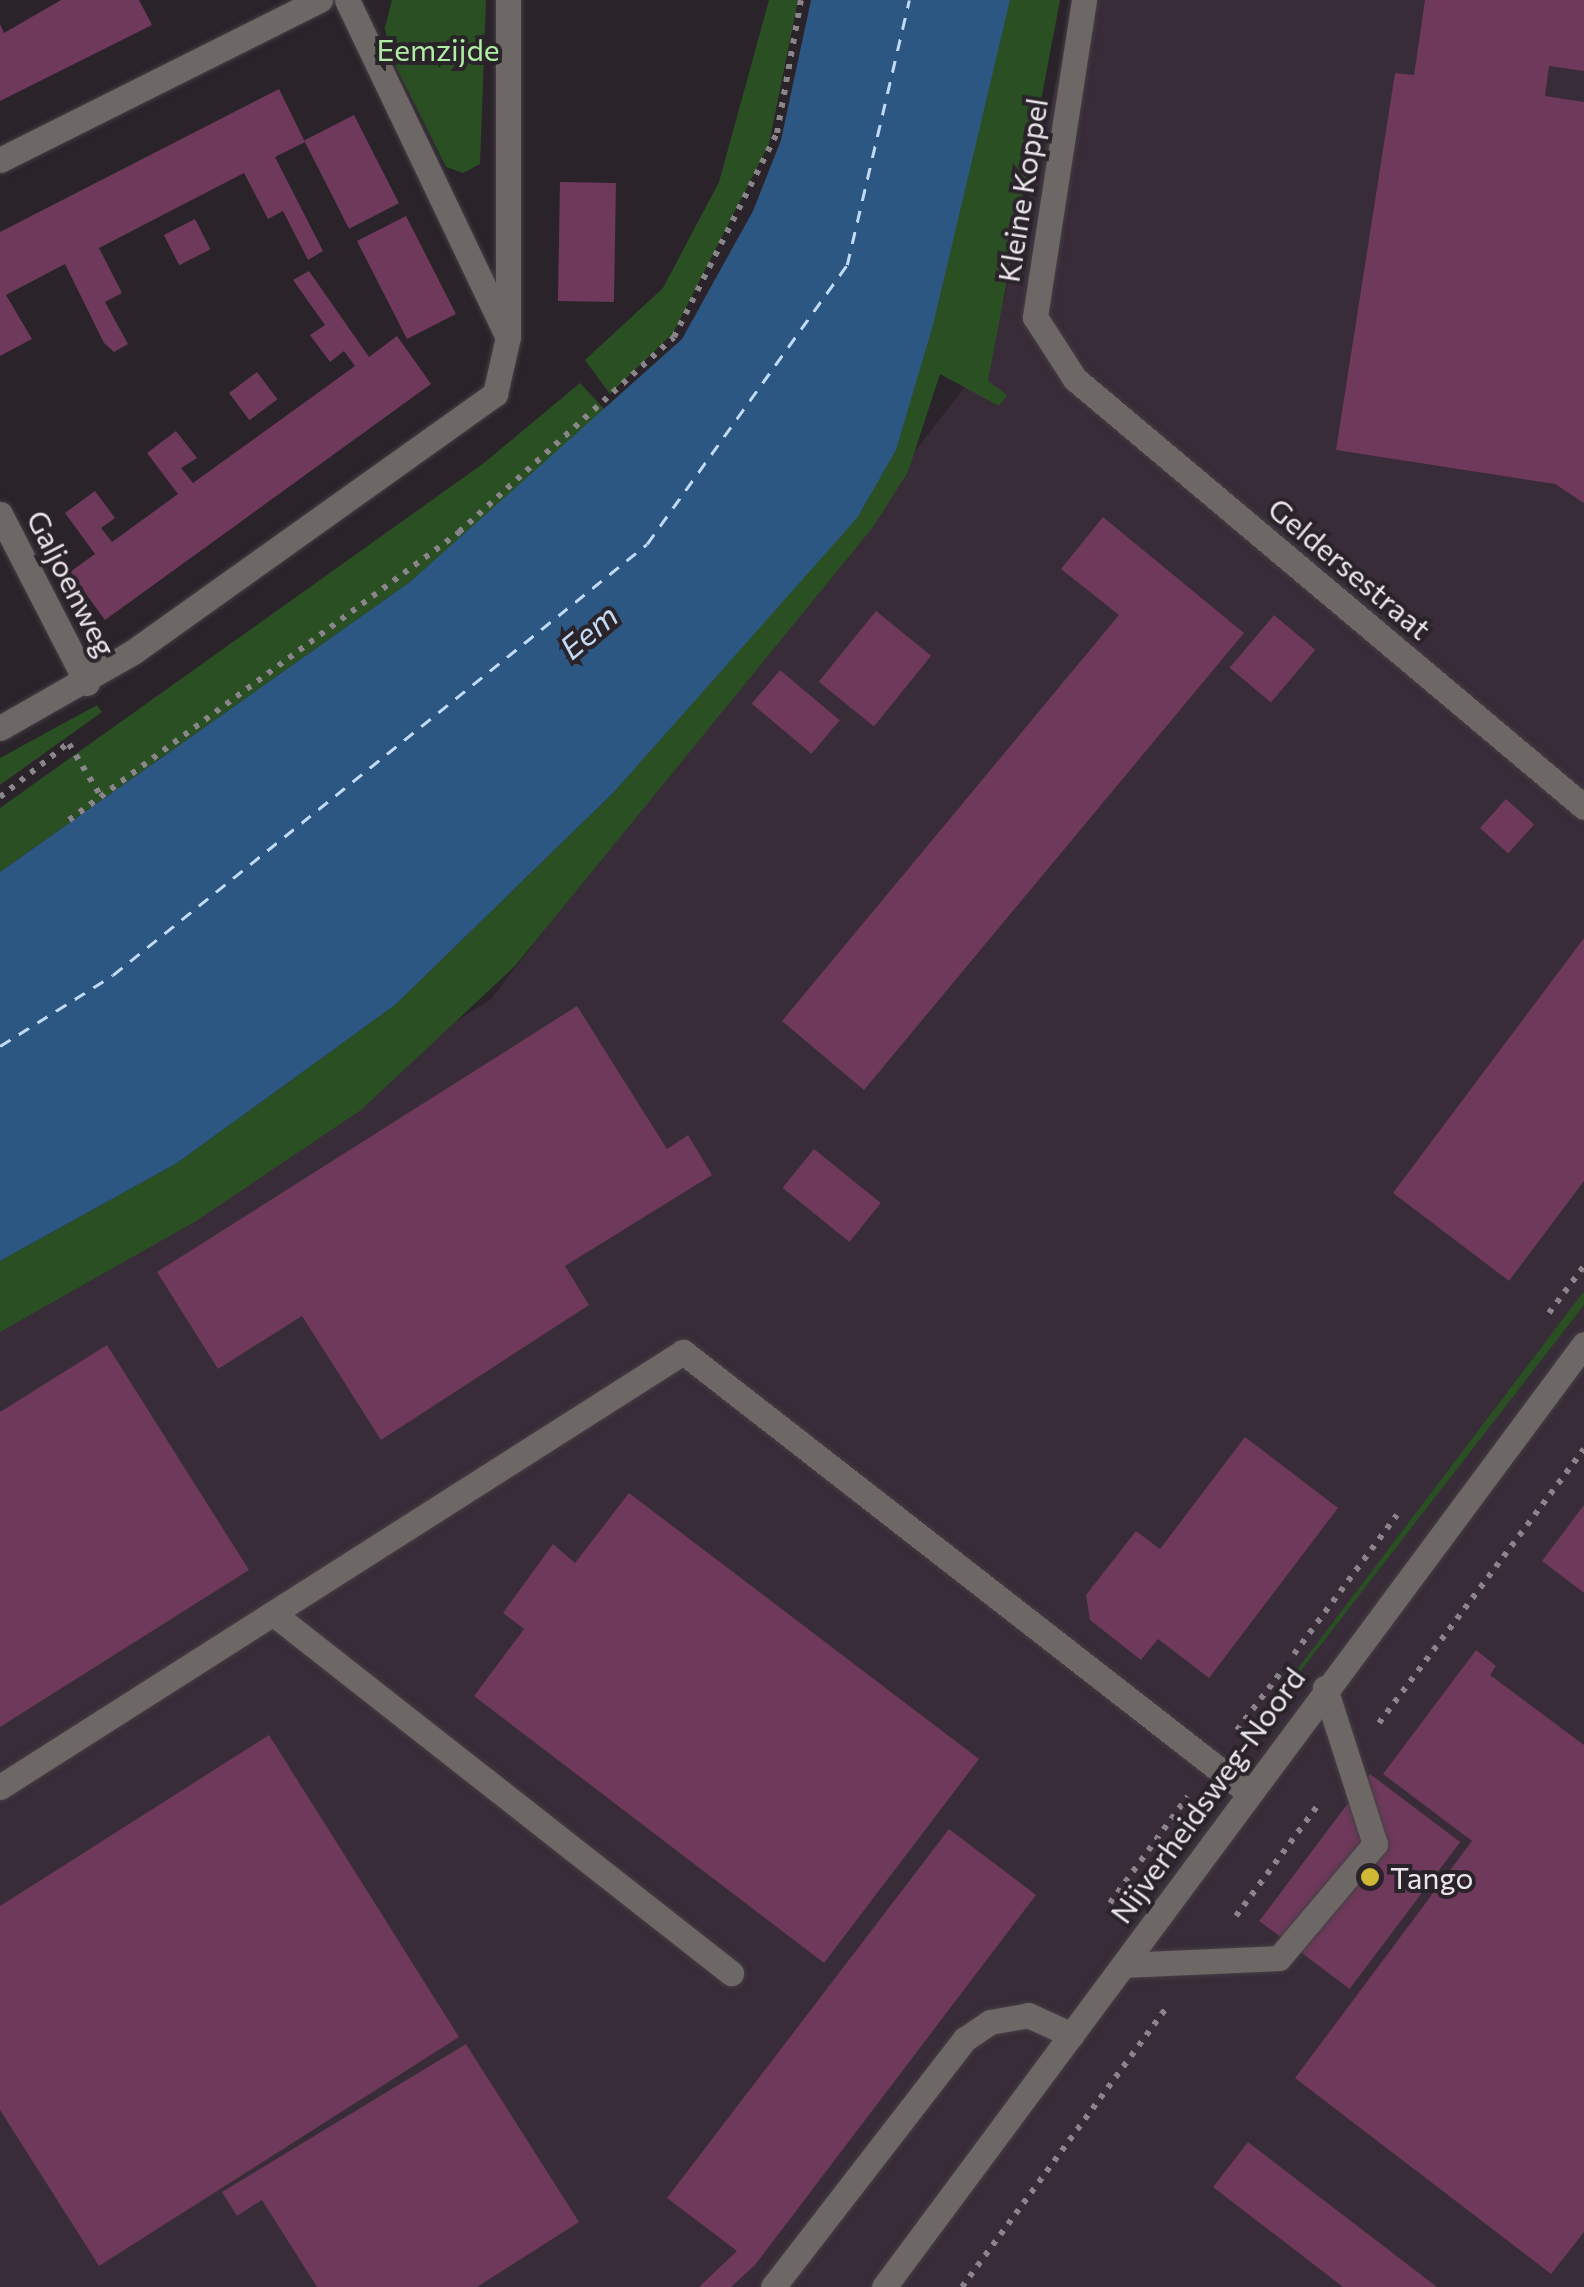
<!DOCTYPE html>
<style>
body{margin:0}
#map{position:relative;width:1584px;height:2287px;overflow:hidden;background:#2a232a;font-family:Commissioner,sans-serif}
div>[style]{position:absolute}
.built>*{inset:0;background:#372c37}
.green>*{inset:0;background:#2a4f23}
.water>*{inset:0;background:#2c5782}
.ferry>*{height:2.5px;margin-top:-1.25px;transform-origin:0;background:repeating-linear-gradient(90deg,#c1daf5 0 12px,transparent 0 22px)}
.building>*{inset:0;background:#6e395a;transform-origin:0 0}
.path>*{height:6px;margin-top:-3px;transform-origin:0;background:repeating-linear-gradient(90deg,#8a858a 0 5px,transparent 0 13px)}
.roads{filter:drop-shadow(0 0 2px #453e45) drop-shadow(0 0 2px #453e45)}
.lane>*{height:25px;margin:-12.5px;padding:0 12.5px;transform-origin:12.5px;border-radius:12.5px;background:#6d6866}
.street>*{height:25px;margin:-12.5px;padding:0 12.5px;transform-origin:12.5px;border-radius:12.5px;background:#6d6866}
.dots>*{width:28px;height:28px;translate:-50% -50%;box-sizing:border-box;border:5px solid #2a232a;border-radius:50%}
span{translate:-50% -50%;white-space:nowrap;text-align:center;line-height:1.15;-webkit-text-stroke:8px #2a232a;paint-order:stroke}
.park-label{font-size:30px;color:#b1eea5}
.street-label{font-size:30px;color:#e9e5e9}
.poi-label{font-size:30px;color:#e9e5e9}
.left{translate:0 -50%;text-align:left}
.water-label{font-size:32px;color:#c1daf5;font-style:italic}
</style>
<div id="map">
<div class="built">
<div style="clip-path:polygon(1076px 0,1584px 0,1584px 2287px,0 2287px,0 1311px,491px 999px,991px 353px)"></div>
</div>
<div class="green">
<div style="clip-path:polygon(392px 0,486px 0,480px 164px,463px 173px,446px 167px,382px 39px)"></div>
<div style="clip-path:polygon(769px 0,798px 0,769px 144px,673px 333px,610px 394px,585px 360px,663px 288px,719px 182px)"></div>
<div style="clip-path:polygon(1010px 0,1060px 0,988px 381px,1007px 395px,999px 406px,940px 374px,908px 472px,873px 527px,515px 966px,361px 1110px,196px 1221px,0 1332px,0 1261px,177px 1163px,395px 1005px,613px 793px,796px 585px)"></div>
<div style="clip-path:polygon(580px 383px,606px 411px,410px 582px,0 872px,0 808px,484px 463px)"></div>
<div style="clip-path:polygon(97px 705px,102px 712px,0 785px,0 758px)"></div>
<div style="clip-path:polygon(1584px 1291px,1584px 1305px,1268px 1713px,1268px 1708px)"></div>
</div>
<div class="water">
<div style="clip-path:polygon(811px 0,1010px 0,933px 325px,896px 450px,857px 518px,613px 793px,395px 1005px,177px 1163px,0 1261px,0 872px,410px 582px,682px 339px,753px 211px,781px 140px)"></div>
</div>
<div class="ferry">
<div style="left:0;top:1046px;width:133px;rotate:-32.1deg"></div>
<div style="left:113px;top:975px;width:686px;rotate:-38.91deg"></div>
<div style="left:647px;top:544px;width:343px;rotate:-54.4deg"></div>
<div style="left:847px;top:265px;width:272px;rotate:-76.8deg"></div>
</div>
<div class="building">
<div style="clip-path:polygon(61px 0,139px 0,152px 25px,0 101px,0 24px,4px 33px)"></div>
<div style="clip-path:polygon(1425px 0,1584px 0,1584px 71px,1549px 66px,1545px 96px,1584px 102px,1584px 503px,1555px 484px,1336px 450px,1395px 73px,1414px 75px)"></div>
<div style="clip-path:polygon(279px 89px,305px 142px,275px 157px,323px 251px,308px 260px,283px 211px,268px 219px,244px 173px,99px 248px,122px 293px,105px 302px,128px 344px,114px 352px,104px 343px,65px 264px,6px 295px,32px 339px,0 356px,0 232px)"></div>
<div style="left:354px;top:115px;width:99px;height:56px;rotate:63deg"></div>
<div style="left:560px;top:182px;width:56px;height:119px;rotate:1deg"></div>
<div style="left:406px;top:216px;width:110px;height:55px;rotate:63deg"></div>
<div style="left:195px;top:219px;width:34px;height:35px;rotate:63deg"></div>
<div style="clip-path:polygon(309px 271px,369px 357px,397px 336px,431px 384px,105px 620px,70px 572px,95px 554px,65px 513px,95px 491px,115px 518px,101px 528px,112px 542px,178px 494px,147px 453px,176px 431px,197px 458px,181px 468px,193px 483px,355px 366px,344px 351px,330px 362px,310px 335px,325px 325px,293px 280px)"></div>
<div style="left:257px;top:372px;width:34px;height:35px;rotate:53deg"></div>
<div style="clip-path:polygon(1103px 517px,1244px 633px,864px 1090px,782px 1021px,1119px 615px,1061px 569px)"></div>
<div style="left:876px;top:611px;width:71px;height:91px;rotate:39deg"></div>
<div style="left:1274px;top:615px;width:54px;height:69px;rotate:40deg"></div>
<div style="left:780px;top:670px;width:78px;height:44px;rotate:40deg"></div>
<div style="left:1506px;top:799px;width:38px;height:39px;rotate:42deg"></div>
<div style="clip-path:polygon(1584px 938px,1584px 1181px,1509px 1281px,1393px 1193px)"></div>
<div style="clip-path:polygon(577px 1006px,667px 1149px,688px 1135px,712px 1175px,565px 1266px,589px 1305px,381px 1440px,302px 1316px,218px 1369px,157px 1272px)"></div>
<div style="left:814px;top:1149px;width:86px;height:50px;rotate:39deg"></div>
<div style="clip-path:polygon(107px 1345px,249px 1570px,0 1727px,0 1412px)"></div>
<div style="clip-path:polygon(1245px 1437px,1338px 1508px,1209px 1678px,1158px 1639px,1141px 1660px,1090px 1620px,1086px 1595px,1136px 1531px,1160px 1549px)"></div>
<div style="clip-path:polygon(629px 1493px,979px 1759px,824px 1963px,474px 1696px,524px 1629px,503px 1613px,553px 1544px,575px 1563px)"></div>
<div style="clip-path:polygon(1584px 1505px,1584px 1593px,1542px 1561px)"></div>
<div style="clip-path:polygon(1476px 1650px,1496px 1666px,1490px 1675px,1584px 1745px,1584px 2232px,1551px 2274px,1295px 2078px,1472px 1841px,1383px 1774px)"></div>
<div style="clip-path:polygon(269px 1735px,459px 2037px,99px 2266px,0 2110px,0 1906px)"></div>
<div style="left:1370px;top:1774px;width:113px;height:184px;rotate:37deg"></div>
<div style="clip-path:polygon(949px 1829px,1036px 1895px,755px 2265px,731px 2287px,699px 2287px,737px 2251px,667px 2198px)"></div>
<div style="clip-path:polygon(466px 2044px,579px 2222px,477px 2287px,317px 2287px,262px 2200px,237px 2216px,222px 2192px)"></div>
<div style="clip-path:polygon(1248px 2142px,1437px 2287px,1343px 2287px,1213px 2187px)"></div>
</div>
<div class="path">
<div style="left:69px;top:744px;width:63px;rotate:58.6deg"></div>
<div style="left:0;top:797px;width:89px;rotate:-38.2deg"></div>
<div style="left:69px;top:820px;width:485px;rotate:-36.4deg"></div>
<div style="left:459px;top:532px;width:290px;rotate:-42.2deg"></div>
<div style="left:674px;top:337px;width:229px;rotate:-63.2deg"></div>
<div style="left:777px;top:133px;width:135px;rotate:-79.8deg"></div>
<div style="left:1549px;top:1313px;width:59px;rotate:-53.3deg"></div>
<div style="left:1294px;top:1654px;width:173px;rotate:-53.5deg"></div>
<div style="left:1379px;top:1723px;width:342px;rotate:-53.2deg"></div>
<div style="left:1237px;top:1730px;width:78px;rotate:-52.8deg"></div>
<div style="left:1110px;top:1903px;width:132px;rotate:-53.9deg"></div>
<div style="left:1236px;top:1916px;width:138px;rotate:-53.5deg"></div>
<div style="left:962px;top:2287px;width:348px;rotate:-53.8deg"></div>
</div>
<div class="roads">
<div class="lane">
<div style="left:347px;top:0;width:373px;rotate:64.5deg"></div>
<div style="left:275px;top:1615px;width:580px;rotate:38.14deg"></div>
<div style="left:0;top:1787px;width:810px;rotate:-32.49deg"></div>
<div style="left:683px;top:1352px;width:718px;rotate:37.92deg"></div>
<div style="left:1124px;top:1965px;width:155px;rotate:-2.6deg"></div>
<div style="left:1279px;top:1958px;width:149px;rotate:-49.9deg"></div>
<div style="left:1375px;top:1844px;width:164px;rotate:-107.8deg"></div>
<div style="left:773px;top:2287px;width:314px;rotate:-52.3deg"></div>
<div style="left:965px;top:2039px;width:30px;rotate:-34deg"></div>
<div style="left:990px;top:2022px;width:39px;rotate:-10deg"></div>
<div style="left:1028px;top:2015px;width:48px;rotate:24.4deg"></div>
</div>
<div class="street">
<div style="left:1084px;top:0;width:321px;rotate:98.8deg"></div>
<div style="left:1035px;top:317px;width:74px;rotate:57.2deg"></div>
<div style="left:1075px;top:379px;width:665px;rotate:40.06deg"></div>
<div style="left:0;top:160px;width:358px;rotate:-26.6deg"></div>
<div style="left:0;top:514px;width:190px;rotate:62.8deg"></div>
<div style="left:0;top:728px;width:153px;rotate:-29.7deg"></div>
<div style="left:133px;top:652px;width:445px;rotate:-35.5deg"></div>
<div style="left:495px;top:394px;width:58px;rotate:-77.2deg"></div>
<div style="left:508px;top:337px;width:337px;rotate:-90deg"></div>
<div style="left:884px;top:2287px;width:1174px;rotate:-53.41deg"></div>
</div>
</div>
<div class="dots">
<div style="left:1370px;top:1877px;background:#d1b736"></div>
</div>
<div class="park-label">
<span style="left:438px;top:49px">Eemzijde</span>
</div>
<div class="street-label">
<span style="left:1022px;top:190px;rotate:-81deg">Kleine Koppel</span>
<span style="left:1350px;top:568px;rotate:40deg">Geldersestraat</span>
<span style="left:72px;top:583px;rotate:63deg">Galjoenweg</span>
<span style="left:1207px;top:1795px;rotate:-54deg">Nijverheidsweg-Noord</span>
</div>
<div class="poi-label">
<span class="left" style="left:1390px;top:1877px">Tango</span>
</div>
<div class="water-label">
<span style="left:588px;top:631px;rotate:-40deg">Eem</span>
</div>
</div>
